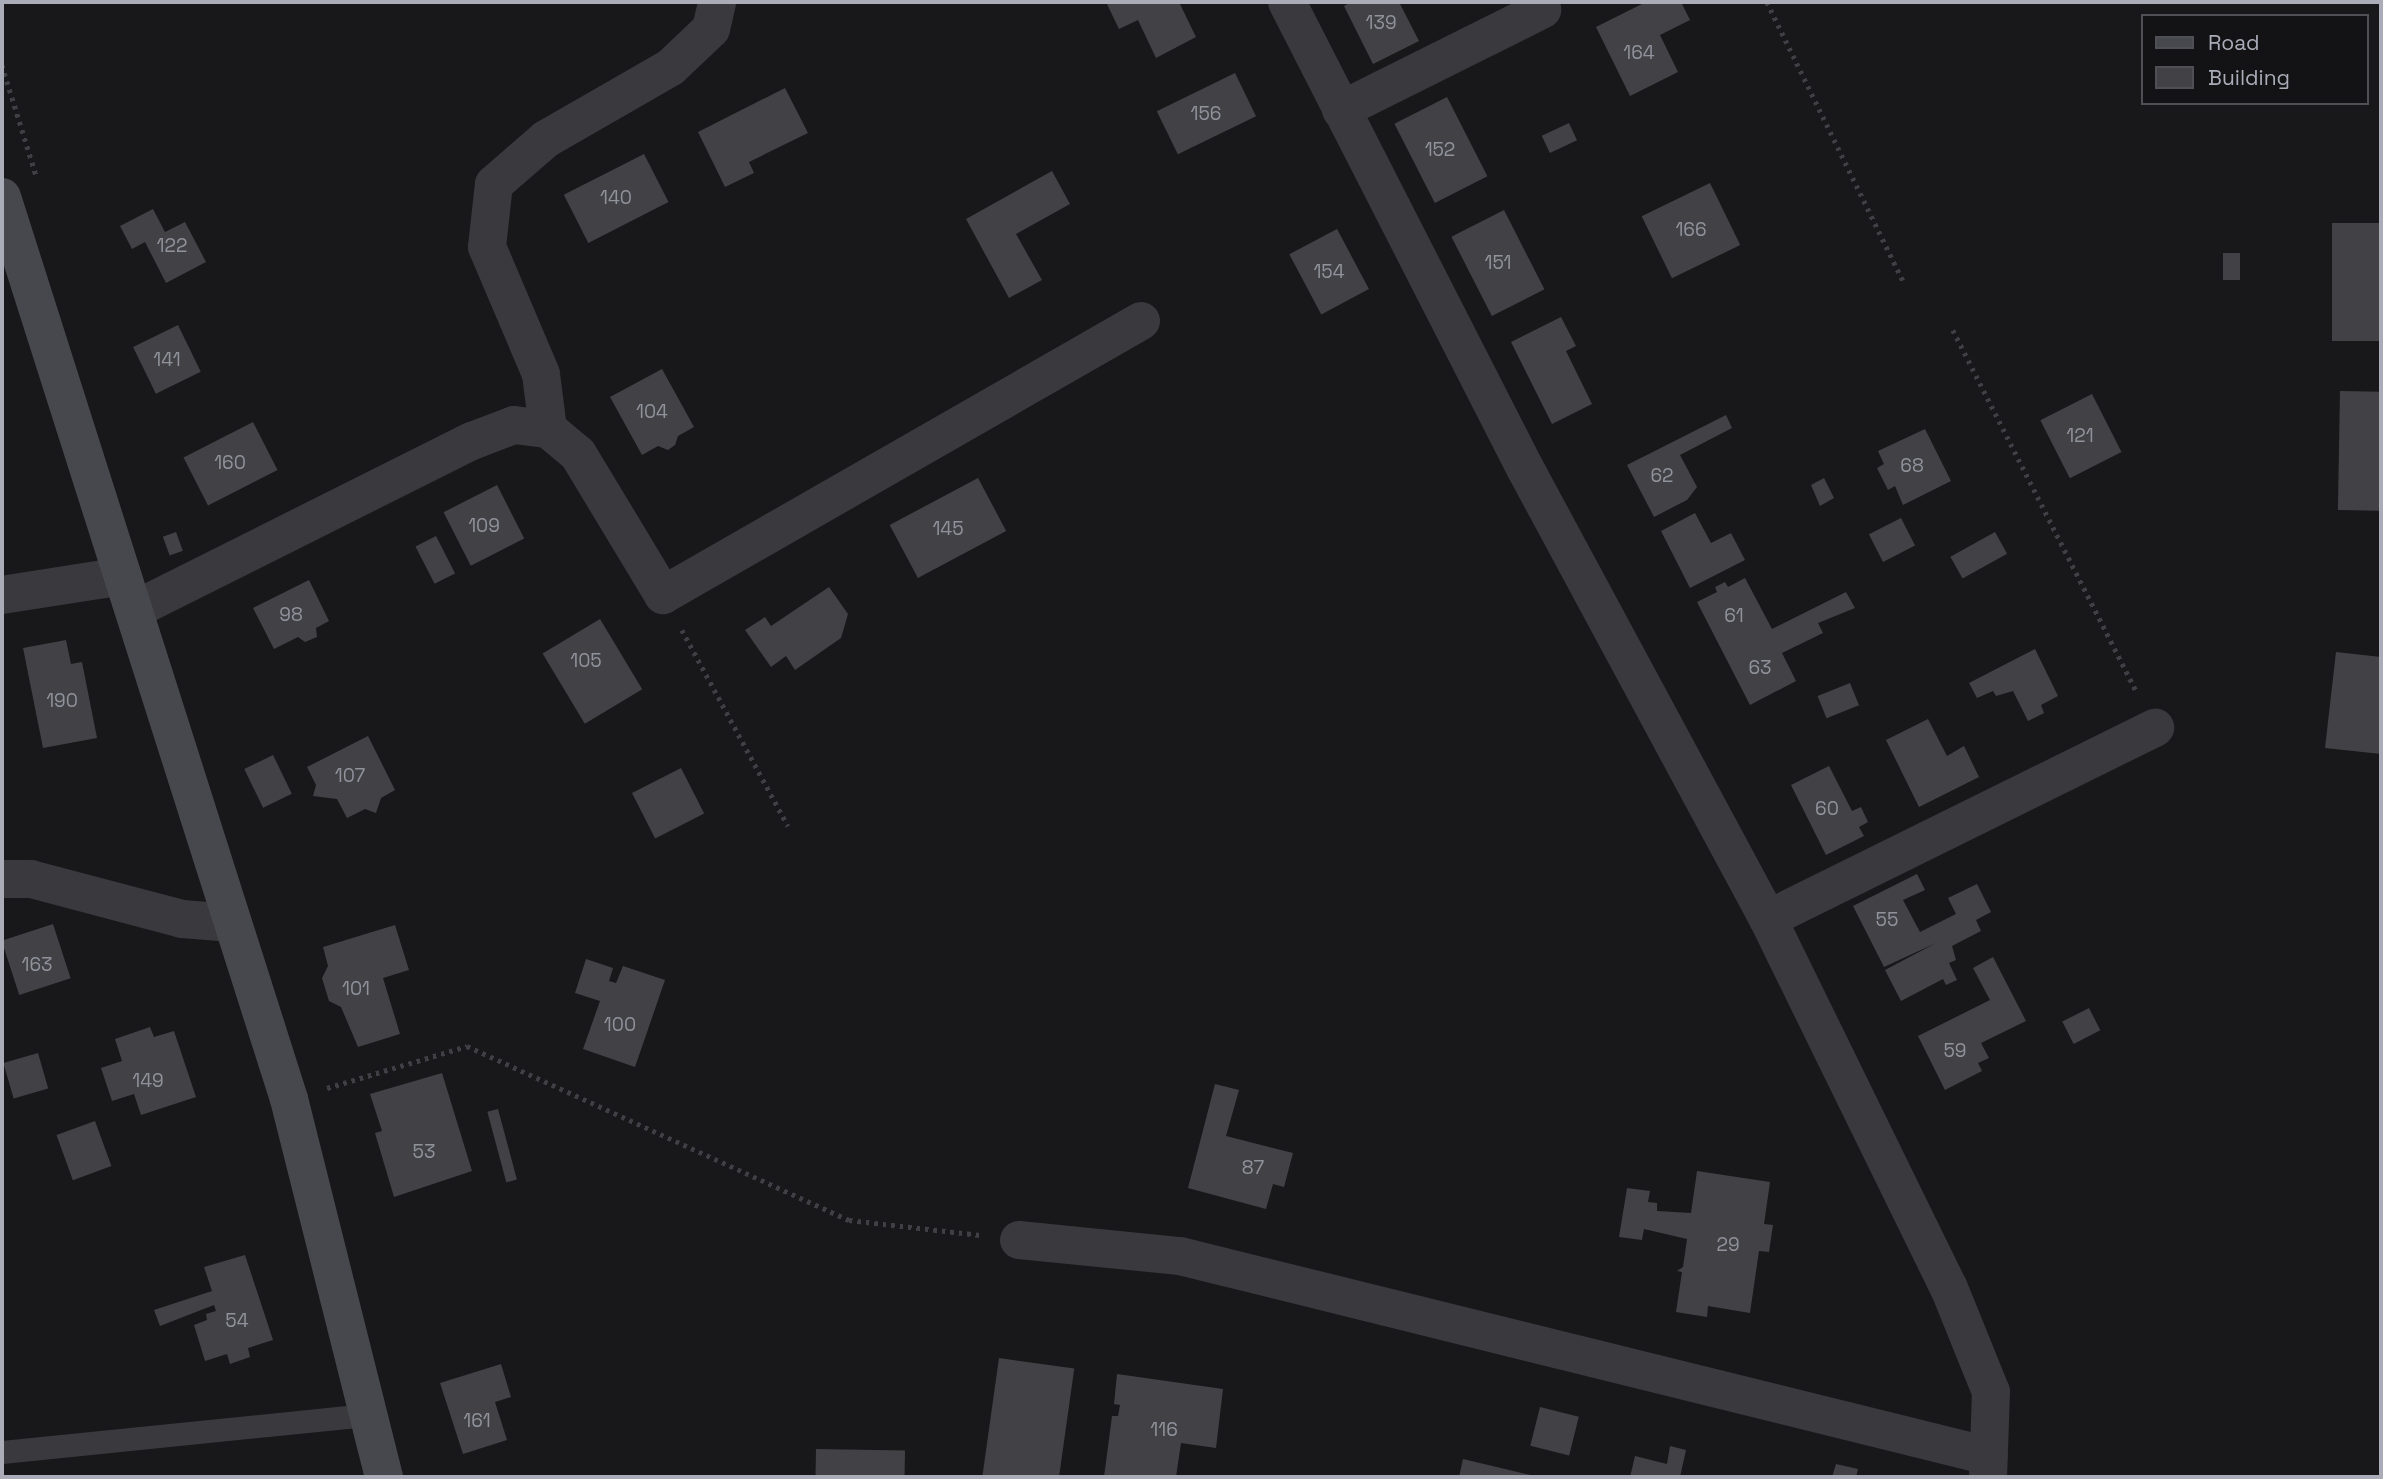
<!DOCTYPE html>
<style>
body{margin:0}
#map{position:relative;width:2383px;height:1479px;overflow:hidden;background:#181719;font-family:"Space Grotesk",sans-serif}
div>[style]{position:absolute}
.building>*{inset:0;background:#424246;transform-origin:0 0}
.path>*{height:4.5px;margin-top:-2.25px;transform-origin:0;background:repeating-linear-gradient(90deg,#3f4045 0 3.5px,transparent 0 8.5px)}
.lane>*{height:23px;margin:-11.5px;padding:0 11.5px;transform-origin:11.5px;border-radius:11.5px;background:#39393e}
.street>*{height:38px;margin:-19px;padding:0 19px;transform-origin:19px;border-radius:19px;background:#39393e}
.secondary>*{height:38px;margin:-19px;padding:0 19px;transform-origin:19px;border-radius:19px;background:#47484e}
span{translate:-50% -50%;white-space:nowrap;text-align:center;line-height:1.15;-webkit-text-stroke:6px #131214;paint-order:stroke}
.number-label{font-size:19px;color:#90929c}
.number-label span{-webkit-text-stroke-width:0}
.frame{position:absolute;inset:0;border:4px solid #aaadb8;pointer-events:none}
.legend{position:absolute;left:2141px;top:14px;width:228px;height:91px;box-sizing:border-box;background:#131214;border:2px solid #4f5056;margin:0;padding:9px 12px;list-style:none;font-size:21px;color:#aaadb8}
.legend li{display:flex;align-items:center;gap:14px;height:35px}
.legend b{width:35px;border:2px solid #4f5056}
</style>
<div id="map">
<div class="building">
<div style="clip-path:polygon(1106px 2px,1179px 2px,1196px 37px,1156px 58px,1138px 20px,1119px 29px)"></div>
<div style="clip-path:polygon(1351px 2px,1399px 2px,1419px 41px,1373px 64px,1344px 6px)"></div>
<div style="clip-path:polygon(1646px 2px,1681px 2px,1690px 20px,1660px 35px,1678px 72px,1630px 96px,1596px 27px)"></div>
<div style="left:1235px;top:73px;width:48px;height:87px;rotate:64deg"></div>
<div style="clip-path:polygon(785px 88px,808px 133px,749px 162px,754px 173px,725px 187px,698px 132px)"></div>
<div style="left:1447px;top:97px;width:89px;height:59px;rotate:63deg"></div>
<div style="left:1569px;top:123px;width:19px;height:30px;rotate:65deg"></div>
<div style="left:644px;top:154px;width:54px;height:90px;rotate:63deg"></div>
<div style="clip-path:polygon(1052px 171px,1070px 204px,1016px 234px,1042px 280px,1009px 298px,966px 219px)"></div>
<div style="left:1710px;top:183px;width:69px;height:76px;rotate:64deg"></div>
<div style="clip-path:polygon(153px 209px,165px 232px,185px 222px,206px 262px,166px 283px,145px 242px,132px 249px,120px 226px)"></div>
<div style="left:1504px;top:210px;width:89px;height:59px;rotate:63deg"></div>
<div style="left:2381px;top:223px;width:118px;height:49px;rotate:90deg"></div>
<div style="left:1337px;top:229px;width:68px;height:54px;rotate:62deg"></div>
<div style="left:2223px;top:253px;width:17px;height:27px"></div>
<div style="clip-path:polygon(1561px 317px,1576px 346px,1566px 351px,1592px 404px,1552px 424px,1511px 342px)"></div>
<div style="left:178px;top:325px;width:52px;height:50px;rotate:64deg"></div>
<div style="clip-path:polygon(662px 369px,694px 427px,678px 436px,675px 445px,668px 450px,658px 446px,642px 455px,610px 397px)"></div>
<div style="left:2340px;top:391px;width:41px;height:119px;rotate:1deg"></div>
<div style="left:2092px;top:394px;width:65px;height:58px;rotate:63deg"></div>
<div style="clip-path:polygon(1726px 415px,1732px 428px,1680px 455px,1697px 487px,1687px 500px,1654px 517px,1627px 465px)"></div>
<div style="left:253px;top:422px;width:54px;height:78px;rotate:63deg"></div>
<div style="clip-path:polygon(1925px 429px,1951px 481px,1903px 505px,1895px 486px,1888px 490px,1877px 468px,1884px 464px,1878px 451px)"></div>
<div style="left:978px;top:478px;width:60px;height:100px;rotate:62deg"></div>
<div style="clip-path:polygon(1824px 478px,1834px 498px,1820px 506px,1811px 485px)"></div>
<div style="left:497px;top:485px;width:60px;height:60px;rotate:63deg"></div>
<div style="clip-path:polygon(1695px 513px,1711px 543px,1731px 533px,1745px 560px,1690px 588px,1661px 531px)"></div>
<div style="left:1901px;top:518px;width:31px;height:36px;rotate:63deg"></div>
<div style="left:176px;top:532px;width:20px;height:14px;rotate:70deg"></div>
<div style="left:1995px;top:532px;width:25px;height:51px;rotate:61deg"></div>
<div style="left:436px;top:536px;width:42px;height:23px;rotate:63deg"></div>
<div style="clip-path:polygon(1745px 578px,1772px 629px,1846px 592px,1855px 608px,1818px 623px,1823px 633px,1782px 653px,1796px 681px,1750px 705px,1697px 602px,1717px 592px,1715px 587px,1725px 582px,1728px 587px)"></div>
<div style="clip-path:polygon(309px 580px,329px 621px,316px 628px,317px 637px,305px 642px,298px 637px,274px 649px,253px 608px)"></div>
<div style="clip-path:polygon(829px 587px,848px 614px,841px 638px,795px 670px,786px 656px,771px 667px,745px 630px,765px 617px,771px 626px)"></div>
<div style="left:600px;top:619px;width:82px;height:67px;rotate:59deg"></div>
<div style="clip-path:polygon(66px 640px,71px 664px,82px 662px,97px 738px,43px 748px,23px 648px)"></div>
<div style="clip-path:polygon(2035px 649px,2058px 696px,2041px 705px,2044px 713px,2028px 721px,2013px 691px,1996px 696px,1993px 691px,1977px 698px,1969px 683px)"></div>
<div style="clip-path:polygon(2336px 652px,2381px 657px,2381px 754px,2325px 748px)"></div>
<div style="left:1850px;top:683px;width:24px;height:35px;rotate:68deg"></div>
<div style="clip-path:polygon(1928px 719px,1947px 756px,1964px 746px,1979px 777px,1919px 807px,1886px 740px)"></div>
<div style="clip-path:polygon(368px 736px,395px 790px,381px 798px,376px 813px,365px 809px,347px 818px,337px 799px,313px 796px,316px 785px,307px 767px)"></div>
<div style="left:273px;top:755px;width:43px;height:32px;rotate:64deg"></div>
<div style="clip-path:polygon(1829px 766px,1852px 811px,1861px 807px,1868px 822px,1859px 827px,1864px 836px,1826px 855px,1791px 785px)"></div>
<div style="left:681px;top:768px;width:51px;height:55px;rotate:63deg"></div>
<div style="clip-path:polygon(1917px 874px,1925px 890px,1903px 900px,1920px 932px,1956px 914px,1948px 898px,1977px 884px,1991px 912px,1976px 920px,1981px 931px,1952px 946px,1956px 960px,1949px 963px,1957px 980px,1946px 985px,1943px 979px,1901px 1001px,1885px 970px,1936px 943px,1884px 967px,1853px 906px)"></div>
<div style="left:53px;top:924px;width:57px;height:54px;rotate:72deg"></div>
<div style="clip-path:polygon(395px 925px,409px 970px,383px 978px,400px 1034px,358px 1047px,341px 1007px,329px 1001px,322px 978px,328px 966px,323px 947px)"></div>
<div style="clip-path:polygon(1993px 957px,2026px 1021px,1981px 1043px,1989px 1058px,1978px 1063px,1982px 1071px,1945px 1090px,1918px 1036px,1990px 1000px,1973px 968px)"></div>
<div style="clip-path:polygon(586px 959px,613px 968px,609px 981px,616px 983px,623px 966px,665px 980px,635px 1067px,583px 1049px,600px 1001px,575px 993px)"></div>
<div style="left:2089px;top:1008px;width:25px;height:30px;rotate:63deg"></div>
<div style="clip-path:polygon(150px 1027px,154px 1037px,174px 1031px,196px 1097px,141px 1115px,134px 1094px,112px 1101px,101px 1068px,122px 1061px,115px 1039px)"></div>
<div style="left:38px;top:1053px;width:37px;height:36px;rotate:74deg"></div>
<div style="clip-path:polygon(442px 1073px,472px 1171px,394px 1197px,375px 1133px,382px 1131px,370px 1094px)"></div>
<div style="clip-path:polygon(1215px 1084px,1239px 1090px,1226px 1136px,1293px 1153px,1284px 1187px,1273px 1184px,1266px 1209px,1188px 1188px)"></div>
<div style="left:498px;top:1109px;width:73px;height:11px;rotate:75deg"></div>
<div style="left:95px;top:1121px;width:48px;height:41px;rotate:70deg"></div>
<div style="clip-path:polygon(1697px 1171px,1770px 1182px,1764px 1224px,1773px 1225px,1769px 1252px,1759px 1251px,1750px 1313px,1708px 1306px,1707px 1317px,1676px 1312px,1682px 1272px,1677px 1271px,1683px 1267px,1687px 1239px,1644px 1229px,1642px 1240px,1619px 1237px,1627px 1188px,1650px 1191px,1648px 1202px,1657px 1203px,1657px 1211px,1691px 1213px)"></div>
<div style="clip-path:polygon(245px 1255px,273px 1340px,248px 1348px,250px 1357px,230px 1364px,227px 1354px,205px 1361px,194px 1325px,207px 1320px,206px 1314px,216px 1311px,214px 1305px,160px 1326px,154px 1310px,212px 1291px,204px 1267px)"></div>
<div style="left:999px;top:1358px;width:76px;height:120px;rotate:8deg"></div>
<div style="clip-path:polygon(501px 1364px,511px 1397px,495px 1402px,507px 1440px,463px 1454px,440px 1383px)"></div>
<div style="clip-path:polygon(1117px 1374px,1223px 1389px,1216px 1448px,1181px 1443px,1176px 1477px,1104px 1477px,1112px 1416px,1118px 1416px,1120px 1405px,1114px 1404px)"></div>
<div style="left:1540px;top:1407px;width:40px;height:40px;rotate:14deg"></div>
<div style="clip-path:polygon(1670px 1446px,1686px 1450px,1680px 1477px,1630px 1477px,1635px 1456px,1667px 1464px)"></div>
<div style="left:816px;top:1449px;width:89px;height:28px;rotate:1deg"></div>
<div style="clip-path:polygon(1463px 1459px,1535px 1476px,1534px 1477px,1459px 1477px)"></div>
<div style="clip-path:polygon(1836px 1464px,1858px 1469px,1856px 1477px,1832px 1477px)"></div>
</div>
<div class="path">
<div style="left:1767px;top:2px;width:313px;rotate:64deg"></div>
<div style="left:2px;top:65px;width:115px;rotate:72.8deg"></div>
<div style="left:1953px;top:330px;width:408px;rotate:63.1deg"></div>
<div style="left:682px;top:630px;width:223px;rotate:61.6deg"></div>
<div style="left:327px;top:1088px;width:146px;rotate:-16.7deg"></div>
<div style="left:467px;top:1046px;width:420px;rotate:24.5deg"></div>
<div style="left:849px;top:1220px;width:132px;rotate:6.5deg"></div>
</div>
<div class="lane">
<div style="left:2px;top:1452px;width:369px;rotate:-5.8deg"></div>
</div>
<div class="street">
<div style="left:1287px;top:2px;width:523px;rotate:62.95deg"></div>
<div style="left:1525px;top:468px;width:512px;rotate:61.68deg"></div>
<div style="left:1768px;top:919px;width:411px;rotate:63.9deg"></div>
<div style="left:1949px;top:1288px;width:112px;rotate:68deg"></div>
<div style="left:1991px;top:1392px;width:85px;rotate:92deg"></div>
<div style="left:1341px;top:110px;width:225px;rotate:-26.5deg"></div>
<div style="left:548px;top:429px;width:55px;rotate:-97.3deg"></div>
<div style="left:541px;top:374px;width:138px;rotate:-113deg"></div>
<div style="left:487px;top:247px;width:63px;rotate:-83.7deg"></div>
<div style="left:494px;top:184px;width:69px;rotate:-40.9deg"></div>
<div style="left:546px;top:139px;width:144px;rotate:-29.9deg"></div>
<div style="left:671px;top:67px;width:55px;rotate:-43.5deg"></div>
<div style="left:711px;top:29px;width:28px;rotate:-77deg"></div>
<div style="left:2px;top:595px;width:122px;rotate:-8.9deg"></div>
<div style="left:134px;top:610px;width:378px;rotate:-26.6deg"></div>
<div style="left:472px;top:441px;width:45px;rotate:-20.9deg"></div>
<div style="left:514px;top:425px;width:34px;rotate:7deg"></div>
<div style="left:548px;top:429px;width:39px;rotate:40deg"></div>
<div style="left:578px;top:454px;width:165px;rotate:58.9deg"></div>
<div style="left:663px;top:595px;width:551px;rotate:-29.82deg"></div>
<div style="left:2px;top:879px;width:29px"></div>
<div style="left:31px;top:879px;width:156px;rotate:14.8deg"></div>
<div style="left:182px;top:919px;width:51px;rotate:4.5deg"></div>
<div style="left:1768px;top:919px;width:432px;rotate:-26.3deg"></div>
<div style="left:1019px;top:1240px;width:162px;rotate:5.7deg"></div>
<div style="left:1180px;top:1256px;width:833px;rotate:13.89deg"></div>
</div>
<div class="secondary">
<div style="left:2px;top:197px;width:947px;rotate:72.35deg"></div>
<div style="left:289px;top:1099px;width:390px;rotate:75.9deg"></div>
</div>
<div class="number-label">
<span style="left:1381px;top:23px">139</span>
<span style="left:1639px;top:53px">164</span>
<span style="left:1206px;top:114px">156</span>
<span style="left:1440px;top:150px">152</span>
<span style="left:616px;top:198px">140</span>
<span style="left:1691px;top:230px">166</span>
<span style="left:172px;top:246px">122</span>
<span style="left:1498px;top:263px">151</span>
<span style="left:1329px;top:272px">154</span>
<span style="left:167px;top:360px">141</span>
<span style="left:652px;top:412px">104</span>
<span style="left:2080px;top:436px">121</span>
<span style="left:230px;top:463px">160</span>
<span style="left:1912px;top:466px">68</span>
<span style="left:1662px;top:476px">62</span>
<span style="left:484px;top:526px">109</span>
<span style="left:948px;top:529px">145</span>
<span style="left:291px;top:615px">98</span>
<span style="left:1734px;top:616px">61</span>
<span style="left:586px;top:661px">105</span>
<span style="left:1760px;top:668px">63</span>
<span style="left:62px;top:701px">190</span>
<span style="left:350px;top:776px">107</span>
<span style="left:1827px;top:809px">60</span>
<span style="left:1887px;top:920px">55</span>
<span style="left:37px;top:965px">163</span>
<span style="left:356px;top:989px">101</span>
<span style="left:620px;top:1025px">100</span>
<span style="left:1955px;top:1051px">59</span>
<span style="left:148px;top:1081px">149</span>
<span style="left:424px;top:1152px">53</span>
<span style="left:1253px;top:1168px">87</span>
<span style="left:1728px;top:1245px">29</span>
<span style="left:237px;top:1321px">54</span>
<span style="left:477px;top:1421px">161</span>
<span style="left:1164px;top:1430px">116</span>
</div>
<div class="frame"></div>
<ul class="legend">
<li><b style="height:9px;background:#47484e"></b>Road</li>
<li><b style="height:19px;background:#424246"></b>Building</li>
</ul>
</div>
